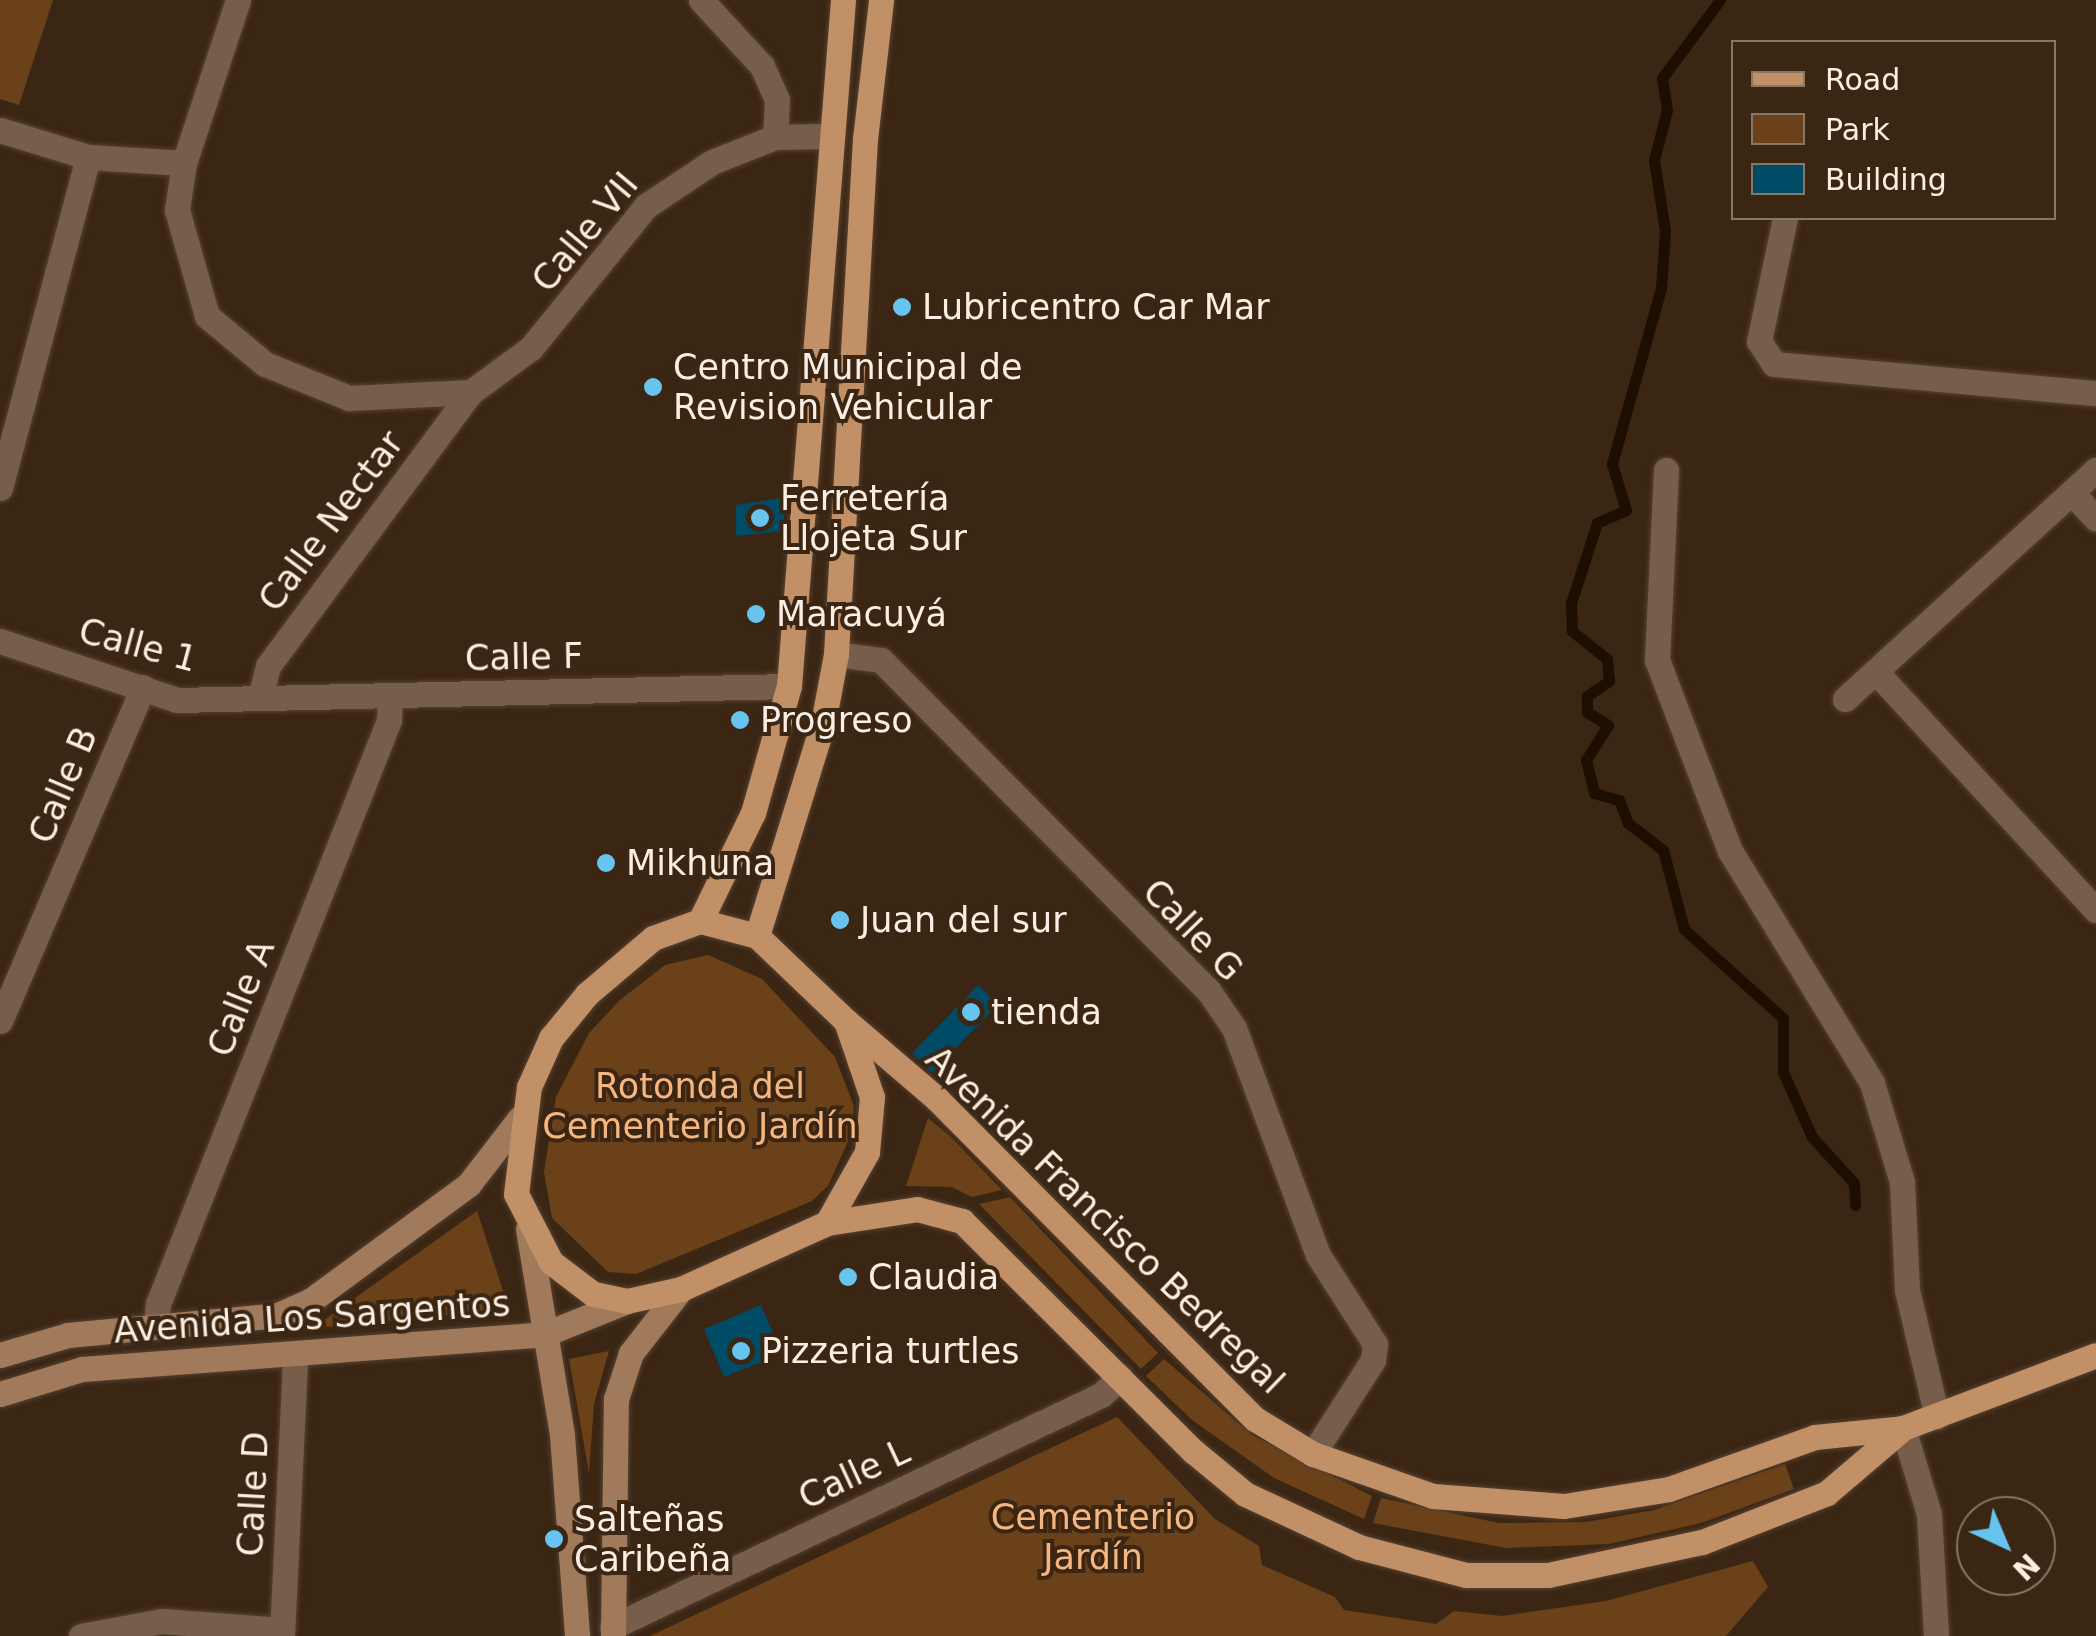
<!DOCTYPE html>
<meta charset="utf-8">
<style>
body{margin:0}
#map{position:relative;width:2096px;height:1636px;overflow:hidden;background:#3b2614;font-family:"DejaVu Sans",sans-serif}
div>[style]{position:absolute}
.green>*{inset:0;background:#6b4119}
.stream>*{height:11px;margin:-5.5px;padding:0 5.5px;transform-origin:5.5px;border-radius:5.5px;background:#1e0d01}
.building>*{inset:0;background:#004b65;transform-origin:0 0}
.roads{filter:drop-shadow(0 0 2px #564231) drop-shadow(0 0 2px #564231)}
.street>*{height:25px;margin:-12.5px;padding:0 12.5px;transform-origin:12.5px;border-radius:12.5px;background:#775e4b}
.secondary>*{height:25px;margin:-12.5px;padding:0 12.5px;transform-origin:12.5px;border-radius:12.5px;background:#a17a5b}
.primary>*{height:25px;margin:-12.5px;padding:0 12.5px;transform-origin:12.5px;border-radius:12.5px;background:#c29067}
.dots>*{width:28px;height:28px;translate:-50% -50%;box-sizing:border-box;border:5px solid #3b2614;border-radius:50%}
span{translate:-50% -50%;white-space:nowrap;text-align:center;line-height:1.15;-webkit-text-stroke:8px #3b2614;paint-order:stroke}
.street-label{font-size:35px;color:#fceee3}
.poi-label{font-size:35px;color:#fceee3}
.left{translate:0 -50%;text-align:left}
.park-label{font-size:35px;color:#f6b680}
.legend{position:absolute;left:1731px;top:40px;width:325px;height:180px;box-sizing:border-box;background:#3b2614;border:2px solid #887667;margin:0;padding:12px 18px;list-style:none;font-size:30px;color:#fceee3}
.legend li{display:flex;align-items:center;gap:20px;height:50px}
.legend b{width:50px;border:2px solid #887667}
.north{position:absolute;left:1956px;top:1496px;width:100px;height:100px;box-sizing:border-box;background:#3b2614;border:2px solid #887667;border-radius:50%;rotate:136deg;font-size:28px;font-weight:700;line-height:40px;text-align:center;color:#fceee3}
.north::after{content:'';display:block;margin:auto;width:35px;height:45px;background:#66c4ef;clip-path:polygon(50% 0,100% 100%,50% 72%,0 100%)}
</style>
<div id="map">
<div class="green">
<div style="clip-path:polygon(0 0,53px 0,19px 105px,0 99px)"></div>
<div style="clip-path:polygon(708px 955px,762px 979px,835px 1057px,854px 1106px,851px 1135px,828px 1186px,812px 1201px,636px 1274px,608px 1272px,552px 1218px,544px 1172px,556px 1097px,589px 1033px,620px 1000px,665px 965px)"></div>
<div style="clip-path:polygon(928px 1118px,950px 1136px,1002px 1190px,972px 1197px,952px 1187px,906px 1186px)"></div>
<div style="clip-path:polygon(1010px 1197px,1158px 1353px,1141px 1369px,979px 1204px)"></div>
<div style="clip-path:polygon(477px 1211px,509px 1309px,327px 1327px,324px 1320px)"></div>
<div style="clip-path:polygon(609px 1351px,594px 1404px,589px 1473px,569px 1359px)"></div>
<div style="clip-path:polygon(1164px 1359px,1252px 1435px,1372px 1496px,1364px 1519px,1274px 1478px,1192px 1420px,1146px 1376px)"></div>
<div style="clip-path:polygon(1117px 1417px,1215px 1519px,1259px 1546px,1262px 1565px,1335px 1597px,1344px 1610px,1436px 1624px,1454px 1611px,1502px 1616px,1606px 1601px,1753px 1561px,1768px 1587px,1726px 1636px,650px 1636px)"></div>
<div style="clip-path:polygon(1785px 1464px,1794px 1489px,1701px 1523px,1609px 1544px,1506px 1548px,1373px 1523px,1381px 1498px,1499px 1523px,1586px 1522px,1654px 1510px)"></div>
</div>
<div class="stream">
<div style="left:1720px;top:0;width:97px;rotate:126.6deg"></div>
<div style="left:1662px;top:78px;width:32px;rotate:81deg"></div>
<div style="left:1667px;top:110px;width:52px;rotate:104.6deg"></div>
<div style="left:1654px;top:160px;width:72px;rotate:81.2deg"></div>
<div style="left:1665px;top:231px;width:57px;rotate:94deg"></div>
<div style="left:1661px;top:288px;width:183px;rotate:105.6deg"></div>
<div style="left:1612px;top:464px;width:48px;rotate:73.1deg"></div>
<div style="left:1626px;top:510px;width:32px;rotate:156deg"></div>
<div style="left:1597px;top:523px;width:84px;rotate:108deg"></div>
<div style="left:1571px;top:603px;width:28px;rotate:88deg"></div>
<div style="left:1572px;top:631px;width:45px;rotate:38.7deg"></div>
<div style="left:1607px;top:659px;width:22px;rotate:85deg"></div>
<div style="left:1609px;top:681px;width:27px;rotate:146deg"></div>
<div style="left:1587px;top:696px;width:16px;rotate:90deg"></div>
<div style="left:1587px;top:712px;width:25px;rotate:32deg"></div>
<div style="left:1608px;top:725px;width:41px;rotate:122.2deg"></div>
<div style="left:1586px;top:760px;width:34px;rotate:76deg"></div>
<div style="left:1594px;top:793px;width:26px;rotate:16deg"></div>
<div style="left:1619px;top:800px;width:25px;rotate:69deg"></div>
<div style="left:1628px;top:823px;width:44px;rotate:37.6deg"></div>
<div style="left:1663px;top:850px;width:82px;rotate:75.1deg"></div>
<div style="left:1684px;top:929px;width:133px;rotate:42deg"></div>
<div style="left:1783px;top:1018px;width:54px;rotate:90deg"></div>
<div style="left:1783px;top:1072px;width:71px;rotate:66deg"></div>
<div style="left:1812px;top:1137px;width:62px;rotate:47.6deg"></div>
<div style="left:1854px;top:1183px;width:22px;rotate:87deg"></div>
</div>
<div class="building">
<div style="clip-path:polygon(787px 497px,782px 531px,736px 536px,736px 505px)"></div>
<div style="left:978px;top:985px;width:28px;height:95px;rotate:44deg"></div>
<div style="clip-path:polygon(761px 1305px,776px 1340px,764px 1361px,724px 1377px,704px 1329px)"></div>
</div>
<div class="roads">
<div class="street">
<div style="left:238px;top:0;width:172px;rotate:108.3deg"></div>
<div style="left:184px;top:163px;width:48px;rotate:98.5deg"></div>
<div style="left:177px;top:210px;width:110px;rotate:74.2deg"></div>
<div style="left:207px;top:316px;width:75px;rotate:39.6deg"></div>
<div style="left:265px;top:364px;width:91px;rotate:22deg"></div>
<div style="left:349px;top:398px;width:122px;rotate:-2.8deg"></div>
<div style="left:701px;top:0;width:90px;rotate:47.3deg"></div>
<div style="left:762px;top:66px;width:37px;rotate:66deg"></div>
<div style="left:777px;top:100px;width:37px;rotate:93deg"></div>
<div style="left:0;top:130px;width:92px;rotate:17.1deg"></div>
<div style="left:88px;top:157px;width:96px;rotate:3.6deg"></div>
<div style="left:1785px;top:218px;width:126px;rotate:101.9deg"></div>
<div style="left:1759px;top:341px;width:27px;rotate:57deg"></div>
<div style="left:1774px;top:364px;width:322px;rotate:5.2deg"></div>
<div style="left:1666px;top:470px;width:190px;rotate:92.7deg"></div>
<div style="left:1657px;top:660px;width:204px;rotate:69.1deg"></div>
<div style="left:1730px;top:851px;width:272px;rotate:58.5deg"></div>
<div style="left:1872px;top:1083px;width:103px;rotate:73.1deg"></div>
<div style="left:1902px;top:1182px;width:108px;rotate:87.3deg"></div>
<div style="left:1907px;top:1290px;width:130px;rotate:76.7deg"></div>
<div style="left:0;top:488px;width:342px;rotate:-75.1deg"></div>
<div style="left:2072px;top:493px;width:35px;rotate:47deg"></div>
<div style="left:0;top:641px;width:187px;rotate:18.4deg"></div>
<div style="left:177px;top:700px;width:612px;rotate:-1.31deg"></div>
<div style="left:836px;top:654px;width:45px;rotate:7.6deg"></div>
<div style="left:881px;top:660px;width:465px;rotate:45.3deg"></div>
<div style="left:1208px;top:990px;width:46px;rotate:55.6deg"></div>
<div style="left:1234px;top:1028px;width:242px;rotate:69.7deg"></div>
<div style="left:1318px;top:1255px;width:106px;rotate:57.4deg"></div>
<div style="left:1375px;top:1344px;width:16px;rotate:97deg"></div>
<div style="left:1373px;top:1360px;width:112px;rotate:122.6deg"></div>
<div style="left:1876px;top:672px;width:324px;rotate:47.3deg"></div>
<div style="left:260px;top:698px;width:33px;rotate:-76deg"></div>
<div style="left:268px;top:666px;width:341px;rotate:-53.5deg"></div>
<div style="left:471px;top:392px;width:74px;rotate:-36.3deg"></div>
<div style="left:531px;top:348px;width:183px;rotate:-51deg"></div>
<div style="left:646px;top:206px;width:79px;rotate:-33.7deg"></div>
<div style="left:712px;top:162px;width:68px;rotate:-21.6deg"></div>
<div style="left:775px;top:137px;width:51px;rotate:-1.1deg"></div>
<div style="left:1845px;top:699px;width:340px;rotate:-42.4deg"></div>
<div style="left:0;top:1021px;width:363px;rotate:-66.8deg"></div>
<div style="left:156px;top:1326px;width:22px;rotate:-85deg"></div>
<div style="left:158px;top:1304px;width:628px;rotate:-68.42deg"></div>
<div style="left:389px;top:720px;width:25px;rotate:-88deg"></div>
<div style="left:1903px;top:1428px;width:90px;rotate:73.2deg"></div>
<div style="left:1929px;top:1514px;width:122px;rotate:86.7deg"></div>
<div style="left:612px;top:1627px;width:541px;rotate:-25.38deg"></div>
<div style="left:1101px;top:1395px;width:26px;rotate:-43deg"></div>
<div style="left:81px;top:1636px;width:82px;rotate:-10.5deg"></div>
<div style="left:162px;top:1621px;width:120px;rotate:4.3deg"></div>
<div style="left:282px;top:1636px;width:280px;rotate:-87.3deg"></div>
</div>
<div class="secondary">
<div style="left:528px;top:1229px;width:209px;rotate:80.6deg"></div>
<div style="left:562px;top:1435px;width:202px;rotate:85.7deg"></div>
<div style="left:0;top:1355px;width:71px;rotate:-16.4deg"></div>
<div style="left:68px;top:1335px;width:211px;rotate:-5.4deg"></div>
<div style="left:278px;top:1315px;width:35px;rotate:-24deg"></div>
<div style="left:310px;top:1301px;width:197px;rotate:-36.3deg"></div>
<div style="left:469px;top:1184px;width:83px;rotate:-52.3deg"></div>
<div style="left:0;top:1394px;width:86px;rotate:-17deg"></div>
<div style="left:82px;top:1369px;width:464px;rotate:-4.3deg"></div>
<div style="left:545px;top:1334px;width:88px;rotate:-21.9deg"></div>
<div style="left:613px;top:1636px;width:237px;rotate:-89.3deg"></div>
<div style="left:616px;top:1399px;width:48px;rotate:-71.9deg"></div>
<div style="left:631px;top:1353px;width:81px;rotate:-52deg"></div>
</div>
<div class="primary">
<div style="left:700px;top:921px;width:59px;rotate:14.7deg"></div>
<div style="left:757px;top:936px;width:123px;rotate:43.7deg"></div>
<div style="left:846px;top:1021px;width:80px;rotate:71.1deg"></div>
<div style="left:872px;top:1097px;width:55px;rotate:95.2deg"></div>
<div style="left:867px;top:1152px;width:81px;rotate:119.4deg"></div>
<div style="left:827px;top:1223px;width:160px;rotate:155.7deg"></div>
<div style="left:681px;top:1289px;width:55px;rotate:167.5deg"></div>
<div style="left:627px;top:1301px;width:35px;rotate:-168deg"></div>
<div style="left:593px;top:1294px;width:53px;rotate:-142.7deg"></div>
<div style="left:551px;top:1262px;width:76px;rotate:-117.2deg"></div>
<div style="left:516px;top:1194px;width:108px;rotate:-83.1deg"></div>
<div style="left:529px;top:1087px;width:54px;rotate:-65.8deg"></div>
<div style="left:551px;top:1038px;width:57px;rotate:-50.7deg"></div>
<div style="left:587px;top:994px;width:87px;rotate:-40.3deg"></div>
<div style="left:653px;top:938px;width:50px;rotate:-19.9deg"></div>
<div style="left:700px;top:921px;width:120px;rotate:-63.9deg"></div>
<div style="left:753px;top:813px;width:132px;rotate:-74.2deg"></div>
<div style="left:789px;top:686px;width:688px;rotate:-85.5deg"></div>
<div style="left:757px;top:936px;width:223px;rotate:-72.8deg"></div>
<div style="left:823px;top:723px;width:70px;rotate:-79.3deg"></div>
<div style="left:836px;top:654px;width:516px;rotate:-86.78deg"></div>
<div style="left:865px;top:139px;width:140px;rotate:-83.4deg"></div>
<div style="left:846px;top:1021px;width:120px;rotate:40.6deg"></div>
<div style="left:937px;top:1099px;width:451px;rotate:45.2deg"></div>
<div style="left:1255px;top:1419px;width:68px;rotate:31.1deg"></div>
<div style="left:1313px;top:1454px;width:127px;rotate:19.3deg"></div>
<div style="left:1433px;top:1496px;width:131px;rotate:4.4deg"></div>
<div style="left:1564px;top:1506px;width:106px;rotate:-9.2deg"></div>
<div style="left:1669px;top:1489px;width:155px;rotate:-19.6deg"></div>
<div style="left:1815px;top:1437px;width:88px;rotate:-5.8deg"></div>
<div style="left:1903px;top:1428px;width:206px;rotate:-20.7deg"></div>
<div style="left:827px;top:1223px;width:91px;rotate:-8.8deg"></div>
<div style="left:917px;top:1209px;width:47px;rotate:14.9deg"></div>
<div style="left:962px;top:1221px;width:326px;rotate:44.9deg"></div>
<div style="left:1193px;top:1451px;width:67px;rotate:39.6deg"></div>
<div style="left:1245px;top:1494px;width:126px;rotate:24.9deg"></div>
<div style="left:1359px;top:1547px;width:111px;rotate:14.7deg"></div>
<div style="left:1466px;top:1575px;width:82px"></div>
<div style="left:1548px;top:1575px;width:157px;rotate:-12.1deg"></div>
<div style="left:1702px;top:1542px;width:134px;rotate:-21.4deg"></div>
<div style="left:1827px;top:1493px;width:100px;rotate:-40.5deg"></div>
</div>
</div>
<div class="dots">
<div style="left:902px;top:307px;background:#66c4ef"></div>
<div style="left:653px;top:387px;background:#66c4ef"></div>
<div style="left:760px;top:518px;background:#66c4ef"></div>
<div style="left:756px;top:614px;background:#66c4ef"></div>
<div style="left:740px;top:720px;background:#66c4ef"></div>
<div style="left:606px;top:863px;background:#66c4ef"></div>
<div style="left:840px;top:920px;background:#66c4ef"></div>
<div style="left:971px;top:1012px;background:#66c4ef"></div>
<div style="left:848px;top:1277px;background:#66c4ef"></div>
<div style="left:741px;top:1351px;background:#66c4ef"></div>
<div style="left:554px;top:1539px;background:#66c4ef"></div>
</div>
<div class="street-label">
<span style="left:585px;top:232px;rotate:-50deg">Calle VII</span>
<span style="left:331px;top:521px;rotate:-53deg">Calle Nectar</span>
<span style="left:138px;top:645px;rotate:15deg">Calle 1</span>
<span style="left:524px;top:657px;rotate:-1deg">Calle F</span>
<span style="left:63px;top:785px;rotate:-67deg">Calle B</span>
<span style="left:1193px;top:930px;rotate:46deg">Calle G</span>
<span style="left:241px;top:998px;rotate:-68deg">Calle A</span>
<span style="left:1105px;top:1220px;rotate:44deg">Avenida Francisco Bedregal</span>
<span style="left:312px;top:1317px;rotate:-4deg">Avenida Los Sargentos</span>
<span style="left:854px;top:1474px;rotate:-25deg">Calle L</span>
<span style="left:253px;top:1494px;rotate:-87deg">Calle D</span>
</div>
<div class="poi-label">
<span class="left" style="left:922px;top:307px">Lubricentro Car Mar</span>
<span class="left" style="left:673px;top:387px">Centro Municipal de<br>Revision Vehicular</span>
<span class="left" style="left:780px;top:518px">Ferretería<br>Llojeta Sur</span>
<span class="left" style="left:776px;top:614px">Maracuyá</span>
<span class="left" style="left:760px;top:720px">Progreso</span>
<span class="left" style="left:626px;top:863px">Mikhuna</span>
<span class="left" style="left:860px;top:920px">Juan del sur</span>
<span class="left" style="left:991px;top:1012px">tienda</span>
<span class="left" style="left:868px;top:1277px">Claudia</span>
<span class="left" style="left:761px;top:1351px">Pizzeria turtles</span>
<span class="left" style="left:574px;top:1539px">Salteñas<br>Caribeña</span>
</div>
<div class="park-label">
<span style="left:700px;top:1106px">Rotonda del<br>Cementerio Jardín</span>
<span style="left:1093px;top:1537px">Cementerio<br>Jardín</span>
</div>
<ul class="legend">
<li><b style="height:12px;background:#c29067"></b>Road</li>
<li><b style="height:28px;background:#6b4119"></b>Park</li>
<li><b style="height:28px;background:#004b65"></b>Building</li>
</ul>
<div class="north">N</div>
</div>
